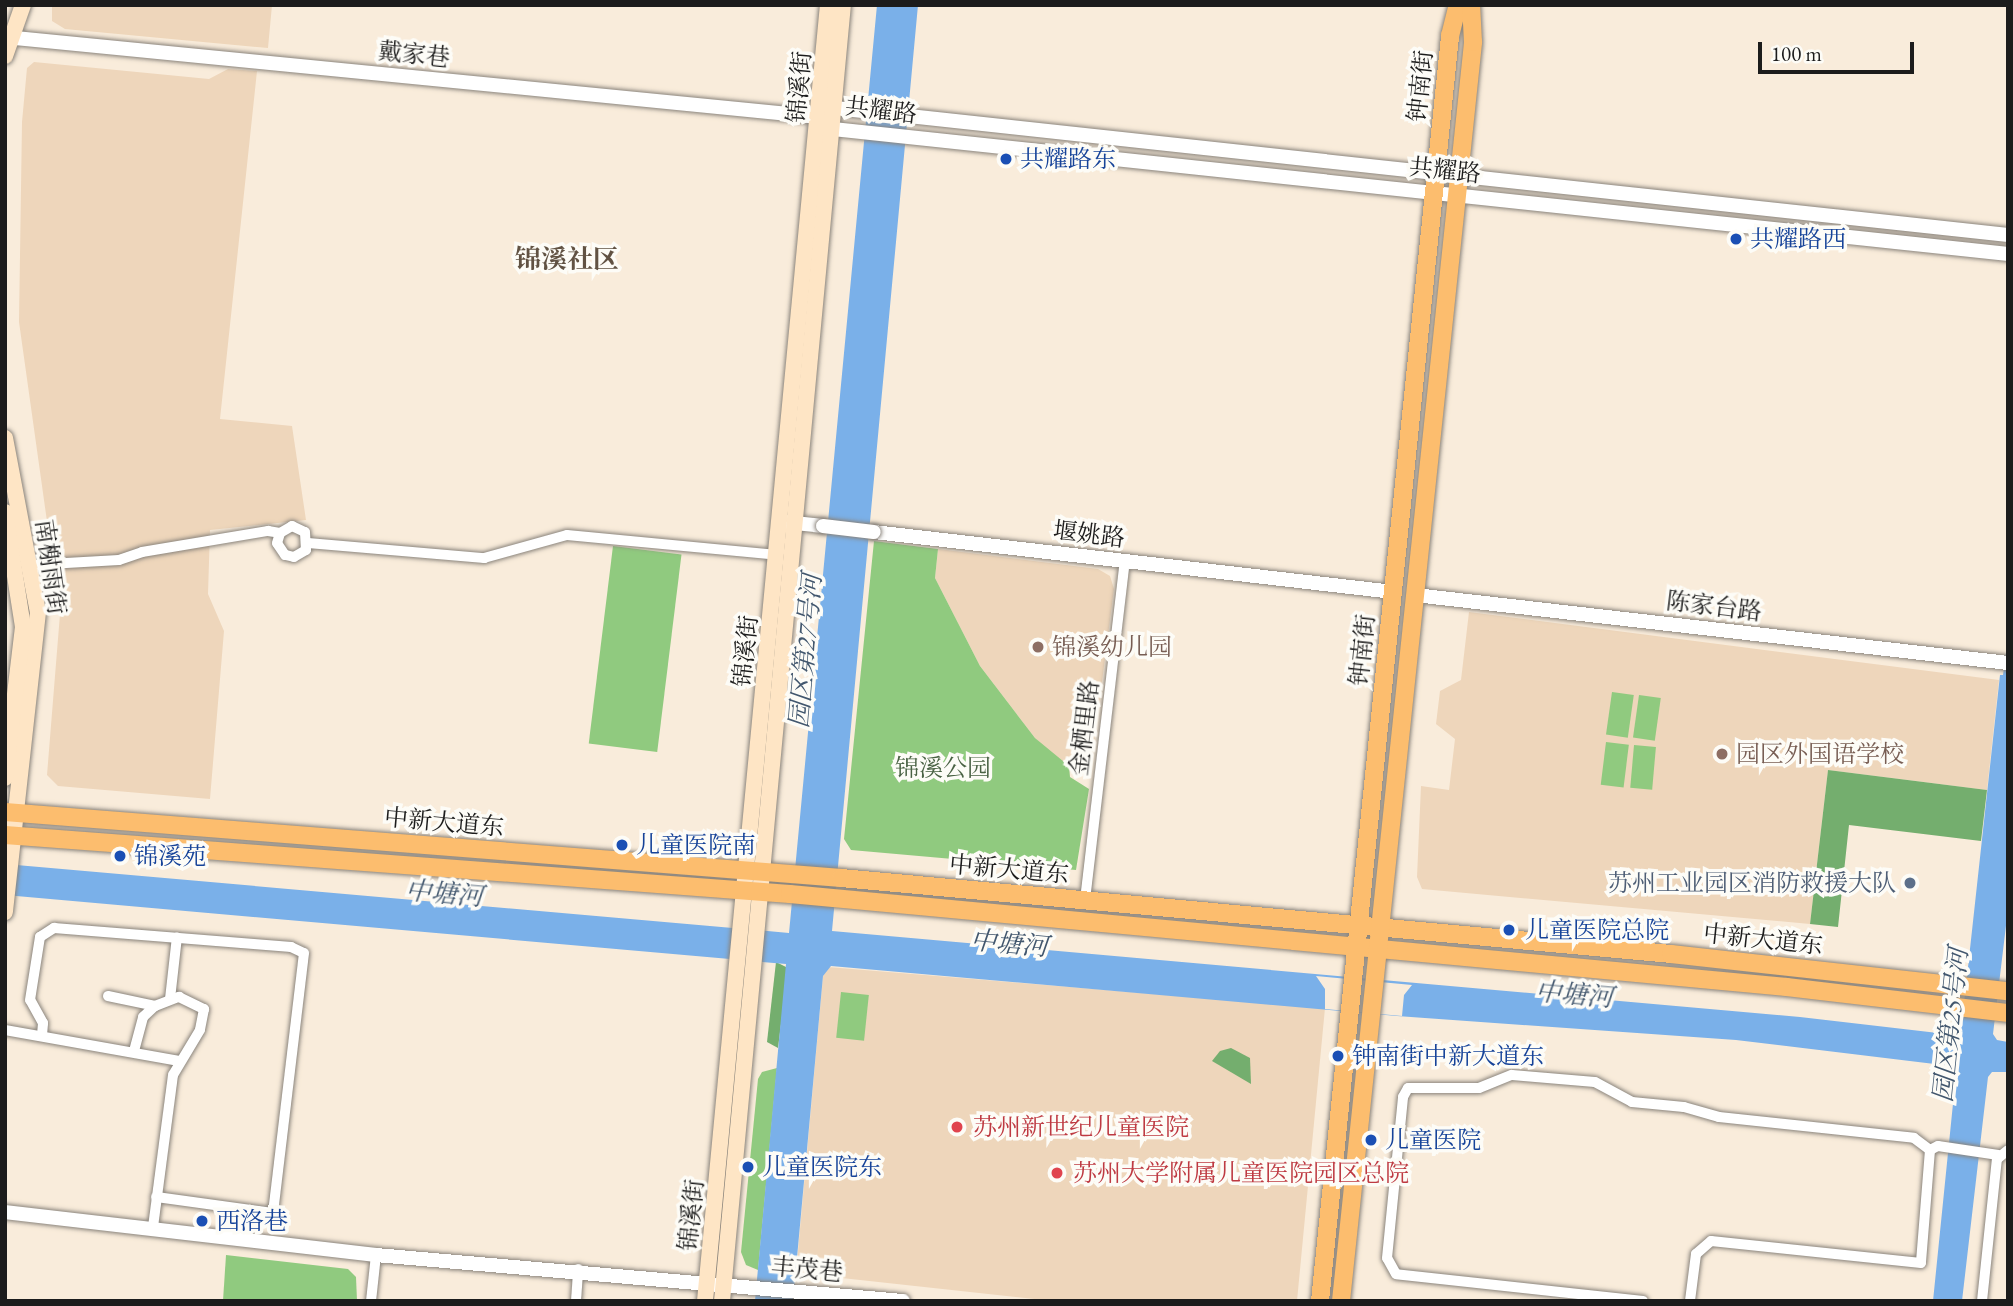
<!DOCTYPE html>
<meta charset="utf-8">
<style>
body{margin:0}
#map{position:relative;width:2013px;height:1306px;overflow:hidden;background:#f9ecdb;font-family:"EB Garamond","Noto Serif SC",serif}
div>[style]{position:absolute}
.built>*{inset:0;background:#eed6bb}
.green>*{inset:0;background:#90ca7f;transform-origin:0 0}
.forest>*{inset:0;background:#74ae6e}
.water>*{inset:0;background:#7ab0e9}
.pier>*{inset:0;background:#f9ecdb}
.roads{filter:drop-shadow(0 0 2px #8a847c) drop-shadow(0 0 2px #8a847c)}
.minor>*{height:10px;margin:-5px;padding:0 5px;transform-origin:5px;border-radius:5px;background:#fff}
.tertiary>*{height:14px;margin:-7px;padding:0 7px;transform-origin:7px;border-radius:7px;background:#fff}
.secondary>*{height:16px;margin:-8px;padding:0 8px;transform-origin:8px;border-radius:8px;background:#fee5c5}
.primary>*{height:18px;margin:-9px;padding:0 9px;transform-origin:9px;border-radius:9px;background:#fcbd6e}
.bridges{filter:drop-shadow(0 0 2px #8a847c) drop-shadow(0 0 2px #8a847c)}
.tertiary-bridge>*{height:14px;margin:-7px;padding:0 7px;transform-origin:7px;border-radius:7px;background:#fff}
.dots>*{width:19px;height:19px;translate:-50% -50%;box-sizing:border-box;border:4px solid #fdfcf7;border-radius:50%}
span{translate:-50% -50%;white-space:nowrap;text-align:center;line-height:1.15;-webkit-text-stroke:7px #fdfcf7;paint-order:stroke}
.street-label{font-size:24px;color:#1c1c1c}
.transit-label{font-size:24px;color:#164399}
.left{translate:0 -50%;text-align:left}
.education-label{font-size:24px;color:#785e54}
.park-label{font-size:24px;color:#4a6244}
.service-label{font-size:24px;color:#4e5e75}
.right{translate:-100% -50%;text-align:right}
.health-label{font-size:24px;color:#be3a42}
.neighbourhood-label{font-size:26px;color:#615243;font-weight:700}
.water-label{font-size:26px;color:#42576e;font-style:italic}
.frame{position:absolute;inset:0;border:7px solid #1c1c1c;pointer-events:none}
.scale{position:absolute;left:1758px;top:42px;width:156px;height:32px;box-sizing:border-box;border:4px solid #1c1c1c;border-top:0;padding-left:9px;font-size:21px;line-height:24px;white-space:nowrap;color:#1c1c1c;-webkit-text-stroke:5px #fdfcf7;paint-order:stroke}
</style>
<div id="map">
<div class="built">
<div style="clip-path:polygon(52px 5px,272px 5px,268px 48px,65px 29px,52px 21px)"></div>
<div style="clip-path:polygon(34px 62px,209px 79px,228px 69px,257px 71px,220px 419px,292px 426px,306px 520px,210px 530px,208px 594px,224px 631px,210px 799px,58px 786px,47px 775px,60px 614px,19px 322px,22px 122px,27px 68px)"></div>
<div style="clip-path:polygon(938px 549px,1098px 569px,1110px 576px,1114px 589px,1091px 767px,1063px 765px,1035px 738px,980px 666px,935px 578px)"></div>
<div style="clip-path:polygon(1469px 612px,1999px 680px,1987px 790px,1828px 770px,1810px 924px,1422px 889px,1417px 877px,1421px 786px,1449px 790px,1455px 739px,1436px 724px,1440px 691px,1461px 680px)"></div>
<div style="clip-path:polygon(828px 967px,1325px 1008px,1297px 1301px,1053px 1301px,796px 1273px,823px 976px)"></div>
</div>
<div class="green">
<div style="clip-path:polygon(874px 541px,938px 549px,935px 578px,980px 666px,1035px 738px,1069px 766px,1070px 777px,1089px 789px,1076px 870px,851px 850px,844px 839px)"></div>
<div style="left:613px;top:546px;width:69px;height:199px;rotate:7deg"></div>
<div style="left:1612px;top:692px;width:22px;height:43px;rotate:8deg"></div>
<div style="left:1639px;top:695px;width:22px;height:43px;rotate:8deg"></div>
<div style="left:1606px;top:742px;width:23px;height:43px;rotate:7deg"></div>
<div style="left:1634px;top:745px;width:22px;height:43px;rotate:5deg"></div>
<div style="left:841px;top:992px;width:28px;height:46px;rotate:6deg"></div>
<div style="clip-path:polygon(777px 1068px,758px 1270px,746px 1265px,741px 1252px,758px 1079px,762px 1072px)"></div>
<div style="clip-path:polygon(226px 1255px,348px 1269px,356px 1277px,357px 1301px,223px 1301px)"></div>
</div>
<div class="forest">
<div style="clip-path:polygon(1828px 770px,1987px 790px,1981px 841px,1849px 825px,1838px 927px,1810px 924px)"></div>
<div style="clip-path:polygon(776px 962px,788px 968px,778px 1048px,767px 1042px)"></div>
<div style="clip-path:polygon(1231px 1048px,1250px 1058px,1251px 1084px,1212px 1061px,1220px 1051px)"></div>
</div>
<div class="water">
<div style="clip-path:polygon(877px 5px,918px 5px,832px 931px,1800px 1017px,1955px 1035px,1961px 1031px,2000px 675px,2003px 675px,2008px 638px,2008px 909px,1993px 1034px,1997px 1040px,2008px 1042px,2008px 1072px,1992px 1072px,1988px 1077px,1962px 1301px,1933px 1301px,1956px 1074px,1951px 1066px,1736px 1040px,1397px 1016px,831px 966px,823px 976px,793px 1301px,755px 1301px,786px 964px,5px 895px,5px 864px,789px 933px)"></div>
</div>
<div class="pier">
<div style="clip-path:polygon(1316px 976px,1412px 985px,1404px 995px,1402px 1016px,1325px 1009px,1325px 989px)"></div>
</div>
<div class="roads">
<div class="minor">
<div style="left:308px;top:543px;width:177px;rotate:4.9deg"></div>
<div style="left:484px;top:558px;width:86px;rotate:-15.5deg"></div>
<div style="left:567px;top:535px;width:211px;rotate:5.4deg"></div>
<div style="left:31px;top:565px;width:88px;rotate:-3.3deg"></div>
<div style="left:119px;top:560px;width:24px;rotate:-19deg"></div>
<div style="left:142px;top:552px;width:128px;rotate:-9.5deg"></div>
<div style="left:268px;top:531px;width:12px;rotate:9deg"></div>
<div style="left:280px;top:533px;width:14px;rotate:-30deg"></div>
<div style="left:292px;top:526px;width:14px;rotate:25deg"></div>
<div style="left:305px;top:532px;width:18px;rotate:87deg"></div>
<div style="left:306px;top:550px;width:14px;rotate:150deg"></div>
<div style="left:294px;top:557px;width:9px;rotate:-167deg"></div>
<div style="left:285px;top:555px;width:14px;rotate:-124deg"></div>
<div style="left:277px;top:543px;width:10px;rotate:-73deg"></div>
<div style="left:1085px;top:900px;width:341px;rotate:-83.3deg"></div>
<div style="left:108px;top:996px;width:48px;rotate:12deg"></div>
<div style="left:170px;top:999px;width:62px;rotate:-83.6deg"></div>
<div style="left:5px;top:1030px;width:177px;rotate:10.1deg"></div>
<div style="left:42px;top:1035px;width:12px;rotate:-85deg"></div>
<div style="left:43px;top:1023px;width:26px;rotate:-119deg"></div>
<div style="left:30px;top:1000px;width:64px;rotate:-81deg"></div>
<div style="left:40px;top:937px;width:17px;rotate:-33deg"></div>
<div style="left:54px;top:928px;width:238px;rotate:4.6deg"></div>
<div style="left:291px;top:947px;width:14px;rotate:25deg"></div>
<div style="left:304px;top:953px;width:262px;rotate:96.8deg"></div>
<div style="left:273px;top:1213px;width:118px;rotate:-172.2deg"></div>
<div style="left:134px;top:1051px;width:35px;rotate:-75deg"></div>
<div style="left:143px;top:1017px;width:16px;rotate:-43deg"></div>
<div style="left:155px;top:1006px;width:26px;rotate:-21deg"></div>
<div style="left:179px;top:997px;width:28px;rotate:26deg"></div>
<div style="left:204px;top:1009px;width:21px;rotate:101deg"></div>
<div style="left:200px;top:1030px;width:52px;rotate:121deg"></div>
<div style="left:173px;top:1075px;width:153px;rotate:97.5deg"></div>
<div style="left:1930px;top:1150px;width:9px;rotate:-27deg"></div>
<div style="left:1938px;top:1146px;width:61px;rotate:8.5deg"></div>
<div style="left:371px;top:1301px;width:46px;rotate:-83.8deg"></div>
<div style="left:576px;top:1301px;width:32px;rotate:-86deg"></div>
<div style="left:1643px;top:1301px;width:248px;rotate:-173.8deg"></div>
<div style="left:1396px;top:1274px;width:18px;rotate:-119deg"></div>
<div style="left:1387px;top:1258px;width:162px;rotate:-84.3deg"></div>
<div style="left:1403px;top:1097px;width:10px;rotate:-61deg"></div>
<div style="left:1408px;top:1088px;width:71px"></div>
<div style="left:1479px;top:1088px;width:35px;rotate:-22deg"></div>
<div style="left:1512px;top:1075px;width:83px;rotate:4.8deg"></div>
<div style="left:1595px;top:1082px;width:42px;rotate:28.4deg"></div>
<div style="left:1632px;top:1102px;width:52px;rotate:5.5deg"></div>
<div style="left:1684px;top:1107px;width:36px;rotate:16deg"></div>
<div style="left:1719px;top:1117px;width:196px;rotate:6.1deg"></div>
<div style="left:1914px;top:1138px;width:20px;rotate:37deg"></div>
<div style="left:1930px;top:1150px;width:113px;rotate:94.6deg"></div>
<div style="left:1921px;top:1263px;width:211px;rotate:-174deg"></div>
<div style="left:1711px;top:1241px;width:20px;rotate:139deg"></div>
<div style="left:1696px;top:1254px;width:47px;rotate:97.3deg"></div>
<div style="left:1982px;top:1301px;width:143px;rotate:-84deg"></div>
<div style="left:1997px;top:1159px;width:14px;rotate:-39deg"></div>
</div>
<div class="tertiary">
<div style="left:5px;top:37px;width:818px;rotate:5.61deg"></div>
<div style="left:823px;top:114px;width:13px;rotate:-27deg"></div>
<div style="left:835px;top:108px;width:1180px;rotate:6.18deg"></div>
<div style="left:826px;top:122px;width:10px;rotate:45deg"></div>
<div style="left:833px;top:129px;width:1182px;rotate:6.07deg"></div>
<div style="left:785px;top:522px;width:38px;rotate:6deg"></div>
<div style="left:874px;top:532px;width:522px;rotate:6.59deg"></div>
<div style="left:1415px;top:595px;width:597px;rotate:6.54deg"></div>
<div style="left:5px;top:1212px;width:373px;rotate:6.6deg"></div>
<div style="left:376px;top:1255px;width:529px;rotate:4.99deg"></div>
</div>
<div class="secondary">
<div style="left:5px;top:56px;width:54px;rotate:-70.6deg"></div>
<div style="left:5px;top:438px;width:177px;rotate:79.3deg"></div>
<div style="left:38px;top:612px;width:302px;rotate:96.3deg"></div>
<div style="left:5px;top:512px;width:116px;rotate:81.1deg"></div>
<div style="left:23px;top:627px;width:152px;rotate:96.8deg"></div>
<div style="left:705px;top:1301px;width:1302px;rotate:-84.58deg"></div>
<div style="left:722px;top:1301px;width:1302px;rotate:-84.67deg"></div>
</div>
<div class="primary">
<div style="left:5px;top:812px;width:839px;rotate:4.51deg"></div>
<div style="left:841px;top:878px;width:833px;rotate:5.23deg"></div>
<div style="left:1671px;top:954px;width:339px;rotate:6.3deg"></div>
<div style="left:5px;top:835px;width:787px;rotate:4.3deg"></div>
<div style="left:790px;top:894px;width:1001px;rotate:5.33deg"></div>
<div style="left:1787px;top:987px;width:223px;rotate:6.7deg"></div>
<div style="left:1320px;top:1301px;width:1272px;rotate:-84.13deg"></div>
<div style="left:1450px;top:36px;width:32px;rotate:-76deg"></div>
<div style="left:1341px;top:1301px;width:1266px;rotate:-84.01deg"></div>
<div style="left:1473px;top:42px;width:37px;rotate:-93deg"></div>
</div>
</div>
<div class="bridges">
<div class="tertiary-bridge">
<div style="left:823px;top:526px;width:51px;rotate:6.7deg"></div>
</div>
</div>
<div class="dots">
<div style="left:1006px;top:159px;background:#1a4fb4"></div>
<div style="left:1736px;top:239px;background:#1a4fb4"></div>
<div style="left:1038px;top:647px;background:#8d6e63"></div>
<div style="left:1722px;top:754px;background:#8d6e63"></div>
<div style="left:622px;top:845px;background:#1a4fb4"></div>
<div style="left:120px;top:856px;background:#1a4fb4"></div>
<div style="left:1910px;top:883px;background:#5c6f8a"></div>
<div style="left:1509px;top:930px;background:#1a4fb4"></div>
<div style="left:1338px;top:1056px;background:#1a4fb4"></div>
<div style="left:957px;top:1127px;background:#e0444e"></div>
<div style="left:1371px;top:1140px;background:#1a4fb4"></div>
<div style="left:748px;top:1167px;background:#1a4fb4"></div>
<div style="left:1057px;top:1173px;background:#e0444e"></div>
<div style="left:202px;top:1221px;background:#1a4fb4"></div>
</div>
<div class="street-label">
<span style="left:414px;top:54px;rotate:6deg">戴家巷</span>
<span style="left:1420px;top:86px;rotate:-84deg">钟南街</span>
<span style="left:799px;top:87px;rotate:-85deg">锦溪街</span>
<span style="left:881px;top:110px;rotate:7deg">共耀路</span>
<span style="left:1445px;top:170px;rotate:6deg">共耀路</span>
<span style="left:1089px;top:534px;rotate:7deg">堰姚路</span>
<span style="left:51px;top:567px;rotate:82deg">南榭雨街</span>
<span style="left:1714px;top:606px;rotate:7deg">陈家台路</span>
<span style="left:1362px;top:650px;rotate:-84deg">钟南街</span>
<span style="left:745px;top:651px;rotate:-84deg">锦溪街</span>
<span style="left:1084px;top:728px;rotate:-83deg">金栖里路</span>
<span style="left:444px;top:822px;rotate:5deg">中新大道东</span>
<span style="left:1009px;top:869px;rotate:5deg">中新大道东</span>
<span style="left:1763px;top:939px;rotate:6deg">中新大道东</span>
<span style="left:691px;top:1215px;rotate:-84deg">锦溪街</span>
<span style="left:807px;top:1269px;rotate:5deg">丰茂巷</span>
</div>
<div class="transit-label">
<span class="left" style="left:1020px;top:159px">共耀路东</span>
<span class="left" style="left:1750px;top:239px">共耀路西</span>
<span class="left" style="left:636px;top:845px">儿童医院南</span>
<span class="left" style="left:134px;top:856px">锦溪苑</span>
<span class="left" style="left:1525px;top:930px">儿童医院总院</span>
<span class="left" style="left:1352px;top:1056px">钟南街中新大道东</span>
<span class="left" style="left:1385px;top:1140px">儿童医院</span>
<span class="left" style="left:762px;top:1167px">儿童医院东</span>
<span class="left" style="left:216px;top:1221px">西洛巷</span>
</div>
<div class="education-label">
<span class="left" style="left:1052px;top:647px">锦溪幼儿园</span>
<span class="left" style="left:1736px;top:754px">园区外国语学校</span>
</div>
<div class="park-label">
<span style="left:943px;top:768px">锦溪公园</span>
</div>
<div class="service-label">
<span class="right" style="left:1896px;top:883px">苏州工业园区消防救援大队</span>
</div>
<div class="health-label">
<span class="left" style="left:973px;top:1127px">苏州新世纪儿童医院</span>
<span class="left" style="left:1073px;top:1173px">苏州大学附属儿童医院园区总院</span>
</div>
<div class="neighbourhood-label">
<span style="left:567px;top:260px">锦溪社区</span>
</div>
<div class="water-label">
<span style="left:806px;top:651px;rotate:-85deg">园区第27号河</span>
<span style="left:444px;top:894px;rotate:5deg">中塘河</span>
<span style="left:1009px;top:944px;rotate:5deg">中塘河</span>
<span style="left:1574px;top:995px;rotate:5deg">中塘河</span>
<span style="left:1951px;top:1025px;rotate:-84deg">园区第25号河</span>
</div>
<div class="frame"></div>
<div class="scale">100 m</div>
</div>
